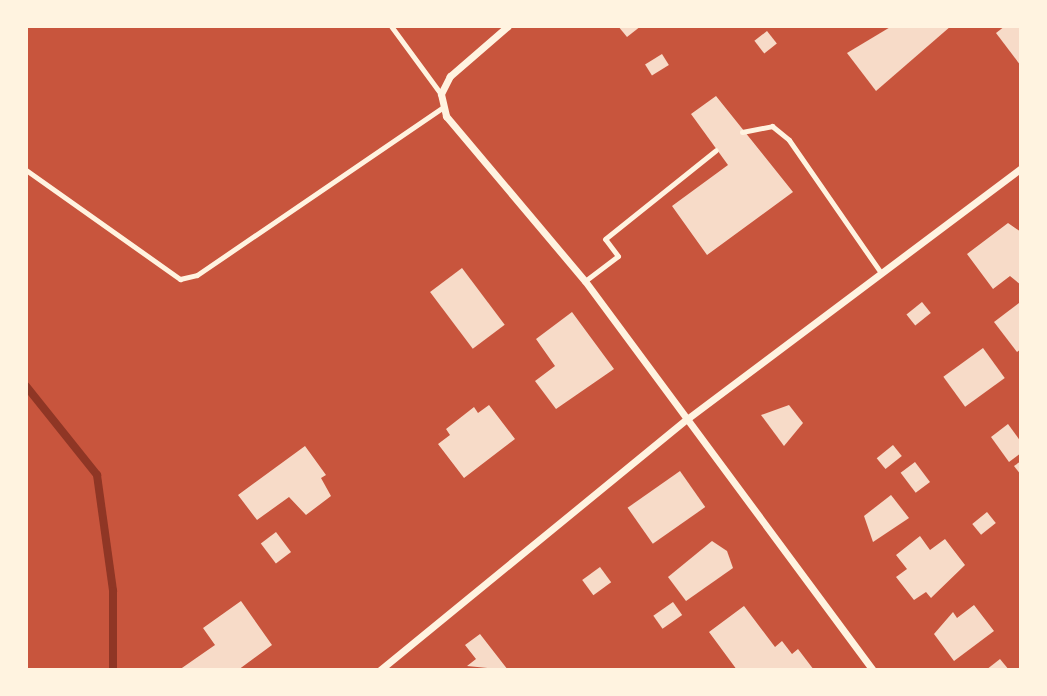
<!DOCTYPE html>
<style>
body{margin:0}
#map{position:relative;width:1047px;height:696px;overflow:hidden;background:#c8553d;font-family:Bitter,serif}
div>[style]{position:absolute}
.stream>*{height:8px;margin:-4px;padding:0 4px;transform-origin:4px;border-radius:4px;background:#8f3625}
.building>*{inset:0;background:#f7dbc8;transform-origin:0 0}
.service>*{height:5px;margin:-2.5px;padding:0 2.5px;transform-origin:2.5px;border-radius:2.5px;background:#fff3e0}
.minor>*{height:7px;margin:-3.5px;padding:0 3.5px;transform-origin:3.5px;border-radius:3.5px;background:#fff3e0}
span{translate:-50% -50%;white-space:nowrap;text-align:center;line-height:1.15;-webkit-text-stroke:5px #fff3e0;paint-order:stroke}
.frame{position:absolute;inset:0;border:28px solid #fff3e0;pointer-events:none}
</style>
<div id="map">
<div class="stream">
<div style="left:26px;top:386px;width:114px;rotate:51.4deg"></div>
<div style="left:97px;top:475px;width:117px;rotate:82.1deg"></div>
<div style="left:113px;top:591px;width:79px;rotate:90deg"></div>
</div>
<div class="building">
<div style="clip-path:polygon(618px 26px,641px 26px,627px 37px)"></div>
<div style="clip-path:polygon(892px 26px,951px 26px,876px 91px,847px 53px)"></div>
<div style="clip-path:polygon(1005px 26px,1021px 26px,1021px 66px,996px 33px)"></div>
<div style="left:767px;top:31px;width:16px;height:16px;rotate:52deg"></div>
<div style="left:662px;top:54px;width:13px;height:20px;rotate:58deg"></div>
<div style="clip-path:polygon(716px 96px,793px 192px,707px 255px,672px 206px,728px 165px,691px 114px)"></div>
<div style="clip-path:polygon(1008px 223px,1021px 232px,1021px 285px,1010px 276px,993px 289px,967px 254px)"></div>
<div style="left:462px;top:268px;width:71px;height:40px;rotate:53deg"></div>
<div style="left:922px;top:302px;width:14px;height:20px;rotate:51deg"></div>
<div style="clip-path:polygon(1019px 303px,1021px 349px,1017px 352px,994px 322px)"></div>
<div style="clip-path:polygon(572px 312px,614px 369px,556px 409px,535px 381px,555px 366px,536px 339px)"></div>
<div style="left:983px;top:348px;width:37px;height:49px;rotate:54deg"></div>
<div style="clip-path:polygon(489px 405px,515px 439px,464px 478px,438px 444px,450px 435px,446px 429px,474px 407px,478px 413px)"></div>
<div style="clip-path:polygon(789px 405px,803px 423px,784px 446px,761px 415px)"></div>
<div style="clip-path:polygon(1008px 424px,1021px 442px,1021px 453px,1009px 462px,991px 437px)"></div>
<div style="left:893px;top:445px;width:14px;height:21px;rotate:51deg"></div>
<div style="clip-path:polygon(305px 446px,326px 475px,321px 478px,331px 496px,306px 515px,289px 497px,257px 520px,238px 495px)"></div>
<div style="clip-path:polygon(1021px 461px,1021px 475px,1014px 466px)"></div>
<div style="left:915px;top:462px;width:25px;height:18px;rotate:53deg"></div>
<div style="left:680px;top:471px;width:44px;height:64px;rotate:55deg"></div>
<div style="clip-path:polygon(891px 495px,909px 518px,873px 542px,864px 516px)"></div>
<div style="left:987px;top:512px;width:14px;height:19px;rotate:51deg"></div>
<div style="left:276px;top:532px;width:25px;height:19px;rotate:53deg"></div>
<div style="clip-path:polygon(920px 536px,930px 550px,945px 539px,965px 565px,931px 598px,926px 592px,914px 600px,896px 577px,907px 569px,896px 555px)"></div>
<div style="clip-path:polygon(712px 541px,727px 551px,733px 568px,686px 601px,668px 577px)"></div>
<div style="left:600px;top:567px;width:19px;height:22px;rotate:54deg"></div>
<div style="clip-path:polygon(241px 601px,272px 645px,238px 670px,179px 670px,215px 645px,203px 628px)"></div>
<div style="left:673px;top:602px;width:16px;height:24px;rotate:55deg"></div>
<div style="clip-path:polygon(974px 605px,994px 631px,954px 661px,934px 634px,953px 612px,957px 618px)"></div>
<div style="clip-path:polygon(744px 606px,775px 647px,782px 641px,792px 654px,798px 649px,814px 670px,737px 670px,709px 632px)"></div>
<div style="clip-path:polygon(480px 634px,508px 670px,467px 666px,476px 659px,465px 645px)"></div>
<div style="clip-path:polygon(1000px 659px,1009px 670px,986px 670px)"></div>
</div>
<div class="service">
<div style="left:391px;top:26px;width:84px;rotate:53.7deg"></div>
<div style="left:742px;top:132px;width:31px;rotate:-11deg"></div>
<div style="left:772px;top:126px;width:22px;rotate:39deg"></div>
<div style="left:789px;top:140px;width:162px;rotate:55.3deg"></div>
<div style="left:26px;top:170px;width:189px;rotate:35.3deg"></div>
<div style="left:180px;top:279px;width:17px;rotate:-13deg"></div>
<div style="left:197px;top:275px;width:298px;rotate:-34.3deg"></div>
<div style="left:585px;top:281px;width:41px;rotate:-37.1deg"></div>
<div style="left:618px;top:256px;width:21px;rotate:-127deg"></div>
<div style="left:605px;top:239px;width:142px;rotate:-38.7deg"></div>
</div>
<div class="minor">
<div style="left:508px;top:26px;width:77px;rotate:139.2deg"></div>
<div style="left:450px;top:76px;width:20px;rotate:117deg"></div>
<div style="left:441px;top:94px;width:23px;rotate:77deg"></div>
<div style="left:446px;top:116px;width:216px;rotate:49.9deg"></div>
<div style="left:585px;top:281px;width:484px;rotate:53.5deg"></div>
<div style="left:380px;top:670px;width:397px;rotate:-39.3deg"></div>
<div style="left:687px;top:419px;width:418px;rotate:-36.9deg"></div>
</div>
<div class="frame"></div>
</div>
